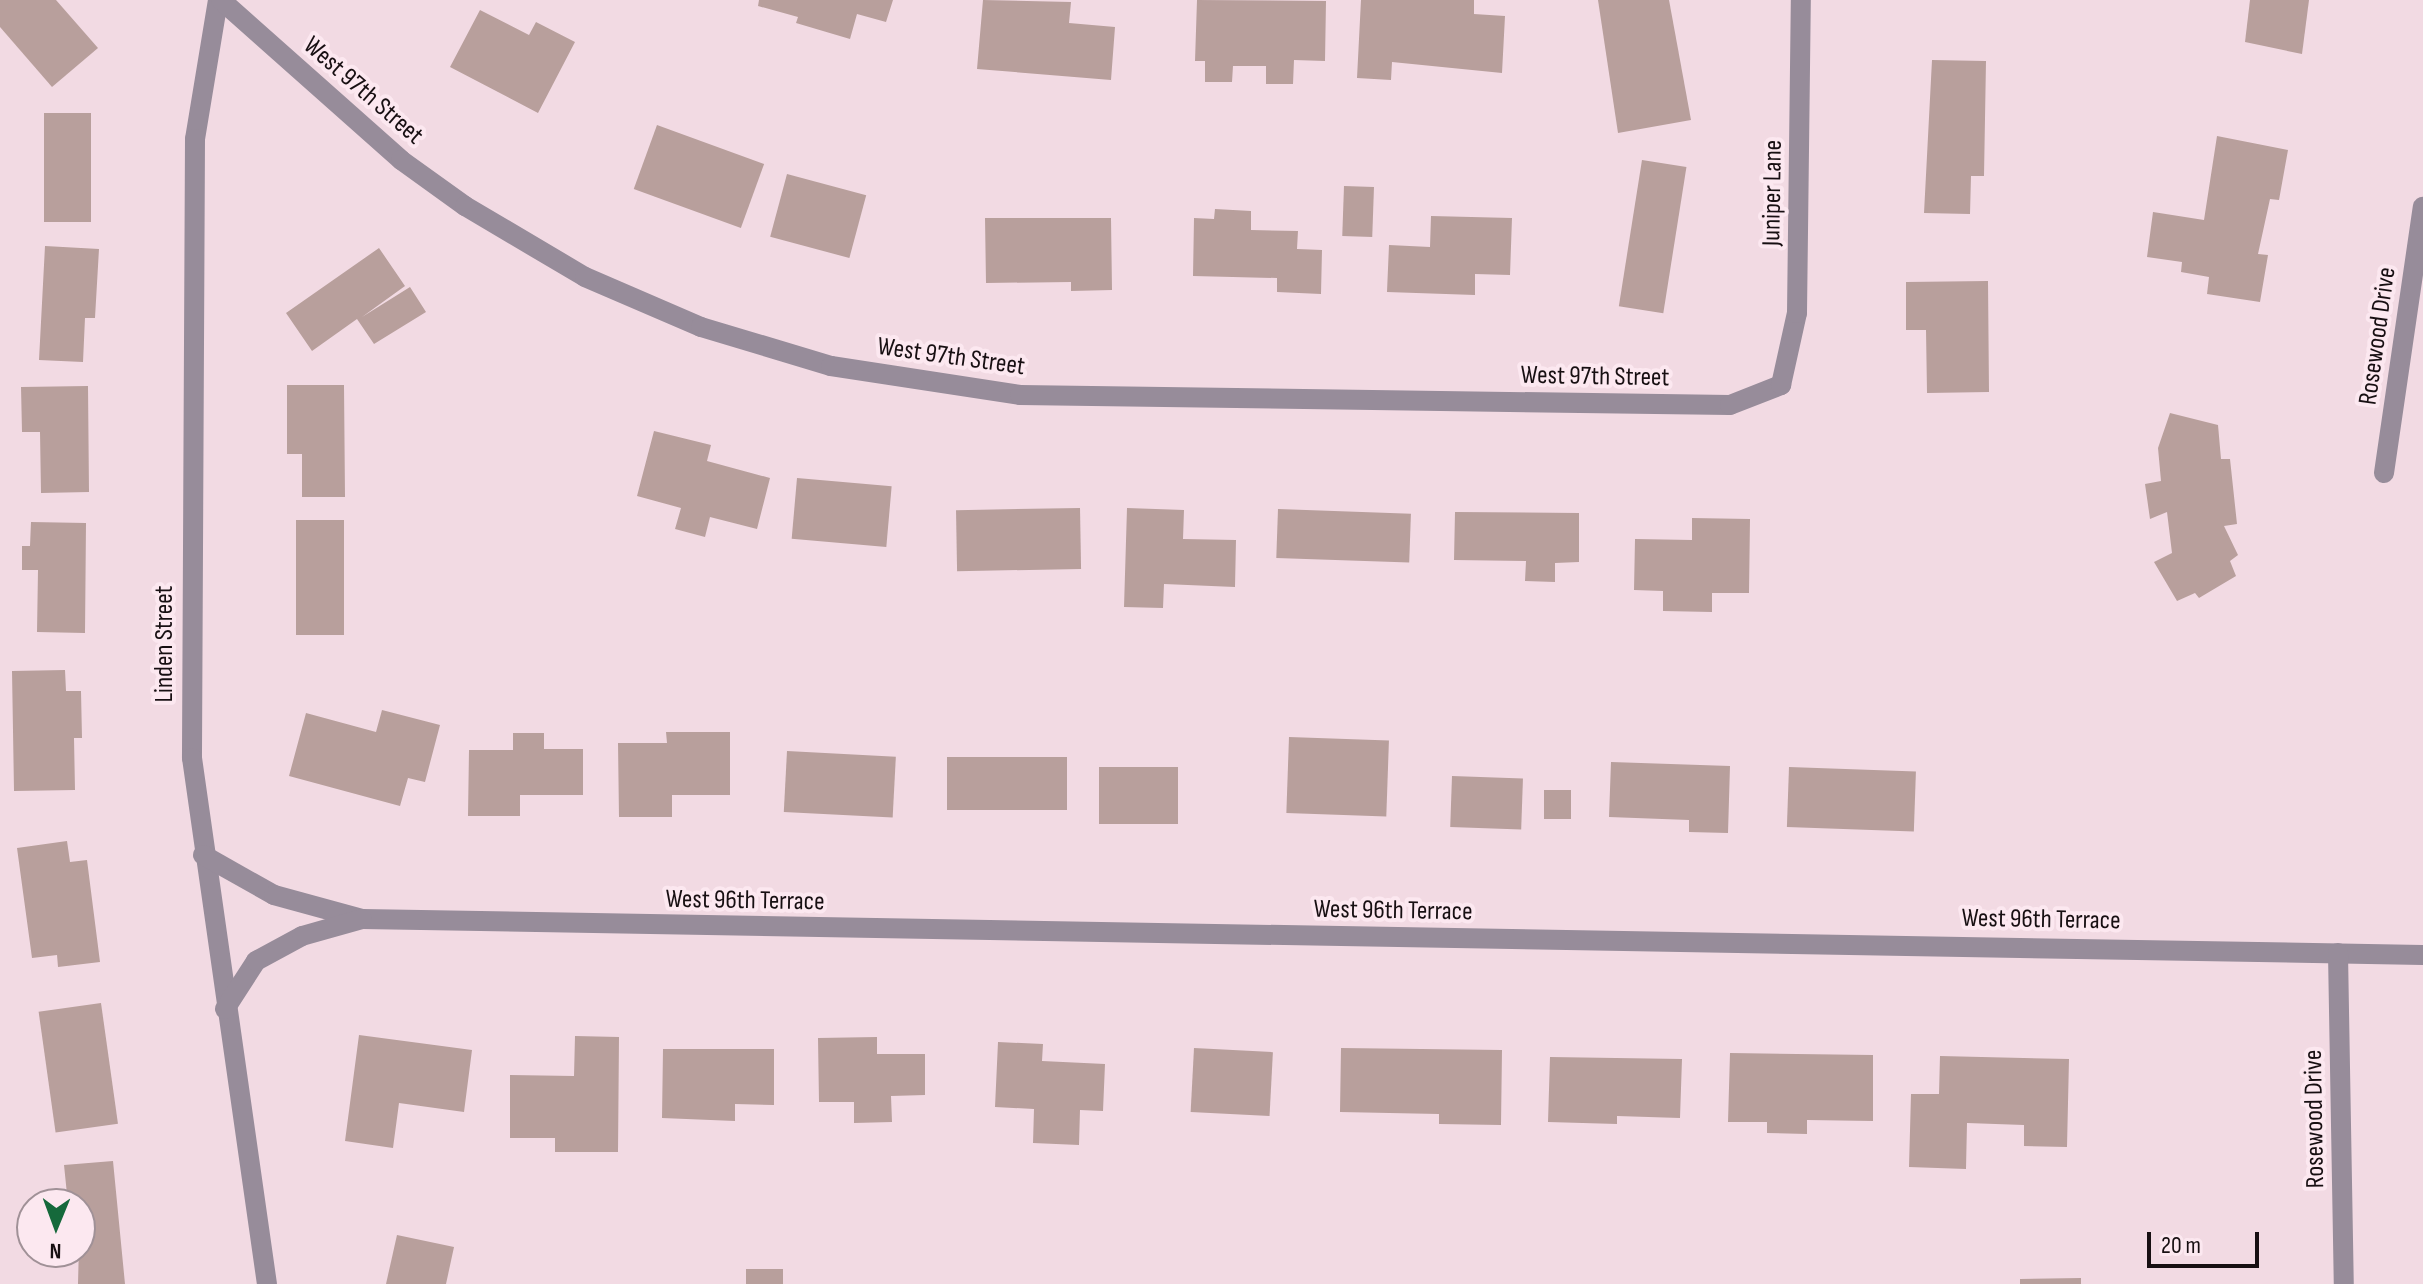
<!DOCTYPE html>
<style>
body{margin:0}
#map{position:relative;width:2423px;height:1284px;overflow:hidden;background:#f2dae3;font-family:"Sofia Sans Condensed",sans-serif}
div>[style]{position:absolute}
.building>*{inset:0;background:#b89f9c;transform-origin:0 0}
.minor>*{height:20px;margin:-10px;padding:0 10px;transform-origin:10px;border-radius:10px;background:#978c9a}
span{translate:-50% -50%;white-space:nowrap;text-align:center;line-height:1.15;-webkit-text-stroke:8px #fce8f0;paint-order:stroke}
.street-label{font-size:26px;color:#170f12}
.north{position:absolute;left:16px;top:1188px;width:80px;height:80px;box-sizing:border-box;background:#fce8f0;border:2px solid #a09197;border-radius:50%;rotate:181deg;font-size:22px;font-weight:700;line-height:32px;text-align:center;color:#170f12}
.north::after{content:'';display:block;margin:auto;width:28px;height:36px;background:#15693b;clip-path:polygon(50% 0,100% 100%,50% 72%,0 100%)}
.scale{position:absolute;left:2147px;top:1232px;width:112px;height:36px;box-sizing:border-box;border:4px solid #170f12;border-top:0;padding-left:10px;font-size:24px;line-height:28px;white-space:nowrap;color:#170f12;-webkit-text-stroke:6px #fce8f0;paint-order:stroke}
</style>
<div id="map">
<div class="building">
<div style="clip-path:polygon(0 0,56px 0,98px 48px,52px 87px,0 27px)"></div>
<div style="clip-path:polygon(759px 0,893px 0,886px 22px,857px 14px,850px 39px,796px 23px,798px 17px,758px 6px)"></div>
<div style="clip-path:polygon(983px 0,1071px 2px,1069px 23px,1115px 27px,1111px 80px,977px 69px)"></div>
<div style="clip-path:polygon(1197px 0,1326px 1px,1325px 61px,1294px 60px,1293px 84px,1266px 84px,1266px 66px,1233px 66px,1232px 82px,1205px 82px,1205px 61px,1195px 61px)"></div>
<div style="clip-path:polygon(1361px 0,1474px 0,1474px 14px,1505px 16px,1502px 73px,1392px 62px,1391px 80px,1357px 78px)"></div>
<div style="clip-path:polygon(1598px 0,1669px 0,1691px 120px,1618px 133px)"></div>
<div style="clip-path:polygon(2250px 0,2309px 0,2302px 54px,2245px 42px)"></div>
<div style="clip-path:polygon(480px 10px,529px 35px,536px 22px,575px 42px,538px 113px,450px 67px)"></div>
<div style="clip-path:polygon(1932px 60px,1986px 61px,1984px 176px,1971px 176px,1970px 214px,1924px 213px)"></div>
<div style="left:44px;top:113px;width:47px;height:109px"></div>
<div style="left:657px;top:125px;width:114px;height:68px;rotate:20deg"></div>
<div style="clip-path:polygon(2217px 136px,2288px 150px,2279px 200px,2270px 199px,2258px 254px,2268px 255px,2260px 302px,2207px 294px,2209px 277px,2181px 272px,2182px 262px,2147px 257px,2153px 212px,2204px 220px)"></div>
<div style="left:1642px;top:160px;width:45px;height:148px;rotate:9deg"></div>
<div style="left:787px;top:174px;width:82px;height:65px;rotate:15deg"></div>
<div style="left:1344px;top:186px;width:30px;height:50px;rotate:2deg"></div>
<div style="clip-path:polygon(1215px 209px,1251px 211px,1251px 230px,1298px 231px,1297px 249px,1322px 250px,1321px 294px,1277px 292px,1277px 278px,1193px 276px,1194px 218px,1214px 219px)"></div>
<div style="clip-path:polygon(1431px 216px,1512px 218px,1510px 275px,1475px 274px,1475px 295px,1387px 292px,1389px 245px,1430px 247px)"></div>
<div style="clip-path:polygon(985px 218px,1111px 218px,1112px 290px,1071px 291px,1071px 282px,986px 283px)"></div>
<div style="clip-path:polygon(45px 246px,99px 249px,95px 318px,85px 318px,83px 362px,39px 360px)"></div>
<div style="clip-path:polygon(379px 248px,405px 286px,362px 317px,410px 287px,426px 312px,374px 344px,357px 319px,312px 351px,286px 313px)"></div>
<div style="clip-path:polygon(1988px 281px,1989px 392px,1927px 393px,1926px 330px,1906px 330px,1906px 282px)"></div>
<div style="clip-path:polygon(287px 385px,344px 385px,345px 497px,302px 497px,302px 454px,287px 454px)"></div>
<div style="clip-path:polygon(88px 386px,89px 492px,41px 493px,40px 432px,22px 432px,21px 387px)"></div>
<div style="clip-path:polygon(2170px 413px,2218px 425px,2221px 459px,2230px 459px,2237px 524px,2224px 526px,2238px 555px,2230px 561px,2236px 576px,2199px 598px,2195px 593px,2177px 601px,2154px 562px,2172px 553px,2167px 512px,2150px 519px,2145px 484px,2161px 481px,2158px 448px)"></div>
<div style="clip-path:polygon(654px 431px,711px 445px,707px 461px,770px 478px,757px 529px,710px 517px,705px 537px,675px 529px,681px 508px,637px 496px)"></div>
<div style="left:797px;top:478px;width:95px;height:61px;rotate:5deg"></div>
<div style="left:1080px;top:508px;width:61px;height:124px;rotate:89deg"></div>
<div style="clip-path:polygon(1127px 508px,1184px 510px,1183px 539px,1236px 540px,1235px 587px,1164px 584px,1163px 608px,1124px 607px)"></div>
<div style="left:1278px;top:509px;width:133px;height:49px;rotate:2deg"></div>
<div style="clip-path:polygon(1455px 512px,1579px 513px,1579px 562px,1555px 563px,1555px 582px,1525px 581px,1526px 561px,1454px 560px)"></div>
<div style="clip-path:polygon(1692px 518px,1750px 519px,1749px 593px,1712px 593px,1712px 612px,1663px 611px,1663px 591px,1634px 590px,1635px 539px,1692px 540px)"></div>
<div style="left:296px;top:520px;width:48px;height:115px"></div>
<div style="clip-path:polygon(31px 522px,86px 523px,85px 633px,37px 632px,38px 570px,22px 570px,22px 546px,30px 546px)"></div>
<div style="clip-path:polygon(65px 670px,66px 691px,81px 691px,82px 738px,74px 738px,75px 790px,14px 791px,12px 671px)"></div>
<div style="clip-path:polygon(382px 710px,440px 725px,425px 782px,408px 778px,400px 806px,289px 776px,306px 713px,376px 732px)"></div>
<div style="clip-path:polygon(666px 732px,730px 732px,730px 795px,672px 795px,672px 817px,619px 817px,618px 743px,667px 743px)"></div>
<div style="clip-path:polygon(513px 733px,544px 733px,544px 749px,583px 749px,583px 795px,520px 795px,520px 816px,468px 816px,469px 750px,513px 750px)"></div>
<div style="left:1289px;top:737px;width:100px;height:76px;rotate:2deg"></div>
<div style="left:787px;top:751px;width:109px;height:61px;rotate:3deg"></div>
<div style="left:1067px;top:757px;width:53px;height:120px;rotate:90deg"></div>
<div style="clip-path:polygon(1611px 762px,1730px 766px,1728px 833px,1689px 832px,1689px 820px,1609px 817px)"></div>
<div style="left:1099px;top:767px;width:79px;height:57px"></div>
<div style="left:1789px;top:767px;width:127px;height:60px;rotate:2deg"></div>
<div style="left:1452px;top:776px;width:71px;height:51px;rotate:2deg"></div>
<div style="left:1544px;top:790px;width:27px;height:29px"></div>
<div style="clip-path:polygon(67px 841px,70px 862px,87px 860px,100px 962px,58px 967px,57px 955px,32px 958px,17px 848px)"></div>
<div style="left:101px;top:1003px;width:122px;height:63px;rotate:82deg"></div>
<div style="clip-path:polygon(359px 1035px,472px 1050px,464px 1112px,399px 1103px,393px 1148px,345px 1141px)"></div>
<div style="clip-path:polygon(575px 1036px,619px 1037px,618px 1152px,555px 1152px,555px 1138px,510px 1138px,510px 1075px,574px 1076px)"></div>
<div style="clip-path:polygon(877px 1037px,877px 1054px,925px 1054px,925px 1095px,891px 1096px,892px 1122px,854px 1123px,854px 1102px,819px 1102px,818px 1038px)"></div>
<div style="clip-path:polygon(998px 1042px,1043px 1044px,1042px 1061px,1105px 1064px,1103px 1111px,1080px 1110px,1079px 1145px,1033px 1143px,1034px 1109px,995px 1107px)"></div>
<div style="left:1194px;top:1048px;width:79px;height:64px;rotate:3deg"></div>
<div style="clip-path:polygon(1341px 1048px,1502px 1050px,1501px 1125px,1439px 1124px,1439px 1114px,1340px 1112px)"></div>
<div style="clip-path:polygon(663px 1049px,774px 1049px,774px 1105px,735px 1104px,735px 1121px,662px 1118px)"></div>
<div style="clip-path:polygon(1730px 1053px,1873px 1055px,1873px 1121px,1807px 1120px,1807px 1134px,1767px 1133px,1767px 1122px,1728px 1122px)"></div>
<div style="clip-path:polygon(1940px 1056px,2069px 1059px,2067px 1147px,2024px 1146px,2024px 1125px,1967px 1123px,1966px 1169px,1909px 1167px,1911px 1094px,1939px 1094px)"></div>
<div style="clip-path:polygon(1550px 1057px,1682px 1059px,1680px 1118px,1617px 1116px,1617px 1124px,1548px 1122px)"></div>
<div style="clip-path:polygon(113px 1161px,125px 1284px,78px 1284px,80px 1204px,68px 1204px,64px 1165px)"></div>
<div style="clip-path:polygon(397px 1235px,454px 1247px,446px 1284px,386px 1284px)"></div>
<div style="left:783px;top:1269px;width:15px;height:37px;rotate:90deg"></div>
<div style="clip-path:polygon(2081px 1278px,2081px 1284px,2020px 1284px,2020px 1279px)"></div>
</div>
<div class="minor">
<div style="left:218px;top:0;width:141px;rotate:99.4deg"></div>
<div style="left:195px;top:139px;width:619px;rotate:90.28deg"></div>
<div style="left:192px;top:758px;width:531px;rotate:81.89deg"></div>
<div style="left:221px;top:0;width:241px;rotate:41.6deg"></div>
<div style="left:401px;top:160px;width:79px;rotate:35.7deg"></div>
<div style="left:465px;top:206px;width:139px;rotate:30.6deg"></div>
<div style="left:585px;top:277px;width:126px;rotate:23.3deg"></div>
<div style="left:701px;top:327px;width:136px;rotate:16.7deg"></div>
<div style="left:831px;top:366px;width:191px;rotate:8.7deg"></div>
<div style="left:1020px;top:395px;width:710px;rotate:0.81deg"></div>
<div style="left:1730px;top:405px;width:55px;rotate:-21.4deg"></div>
<div style="left:1781px;top:385px;width:74px;rotate:-77.5deg"></div>
<div style="left:1797px;top:313px;width:313px;rotate:-89.3deg"></div>
<div style="left:2384px;top:473px;width:269px;rotate:-81.7deg"></div>
<div style="left:203px;top:855px;width:81px;rotate:29.4deg"></div>
<div style="left:274px;top:895px;width:91px;rotate:15.3deg"></div>
<div style="left:362px;top:919px;width:2061px;rotate:1deg"></div>
<div style="left:2338px;top:953px;width:331px;rotate:89deg"></div>
<div style="left:225px;top:1009px;width:57px;rotate:-57.1deg"></div>
<div style="left:256px;top:961px;width:52px;rotate:-28.5deg"></div>
<div style="left:302px;top:936px;width:62px;rotate:-15.8deg"></div>
</div>
<div class="street-label">
<span style="left:363px;top:91px;rotate:41deg">West 97th Street</span>
<span style="left:1773px;top:193px;rotate:-89deg">Juniper Lane</span>
<span style="left:2378px;top:336px;rotate:-82deg">Rosewood Drive</span>
<span style="left:951px;top:357px;rotate:8deg">West 97th Street</span>
<span style="left:1595px;top:377px;rotate:1deg">West 97th Street</span>
<span style="left:165px;top:644px;rotate:-90deg">Linden Street</span>
<span style="left:745px;top:901px;rotate:1deg">West 96th Terrace</span>
<span style="left:1393px;top:911px;rotate:1deg">West 96th Terrace</span>
<span style="left:2041px;top:920px;rotate:1deg">West 96th Terrace</span>
<span style="left:2315px;top:1119px;rotate:-91deg">Rosewood Drive</span>
</div>
<div class="north">N</div>
<div class="scale">20 m</div>
</div>
